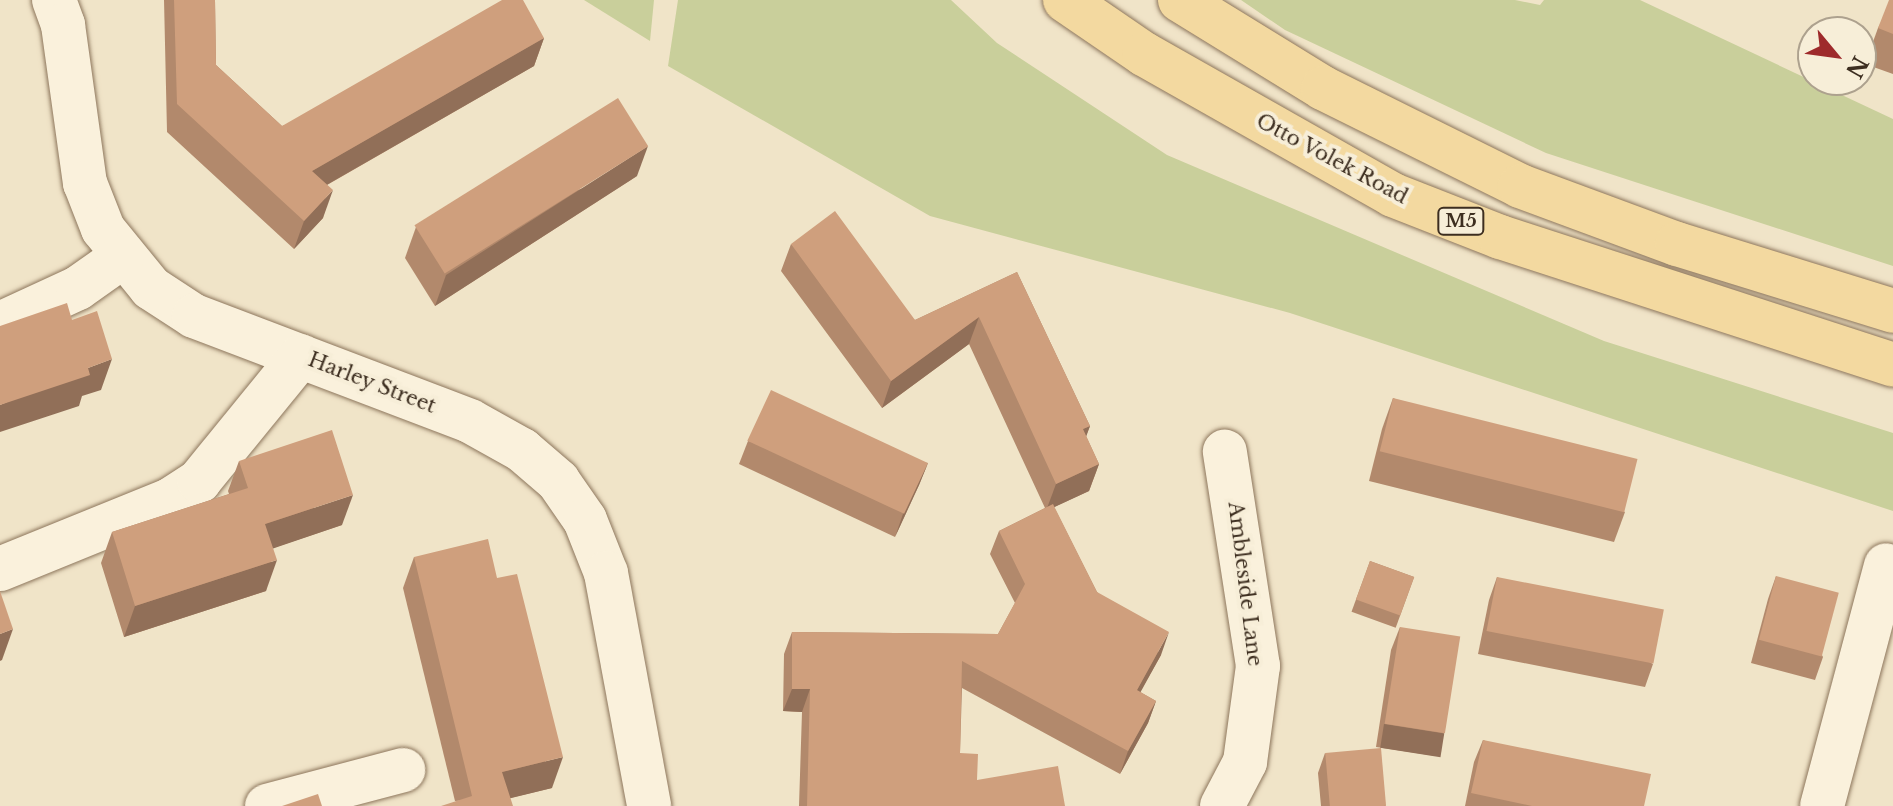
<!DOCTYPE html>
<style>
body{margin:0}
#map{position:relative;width:1893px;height:806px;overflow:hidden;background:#f0e4c8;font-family:"Libre Baskerville",serif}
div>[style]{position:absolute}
.green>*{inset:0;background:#c9cf9b}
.roads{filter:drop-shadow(0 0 2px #8d765c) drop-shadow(0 0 2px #8d765c)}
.minor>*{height:44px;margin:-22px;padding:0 22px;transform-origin:22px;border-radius:22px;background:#faf1dc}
.major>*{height:44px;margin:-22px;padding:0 22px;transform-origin:22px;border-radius:22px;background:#f3d9a0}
.wall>*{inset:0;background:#b2896c;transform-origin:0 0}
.shaded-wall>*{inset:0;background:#916f58;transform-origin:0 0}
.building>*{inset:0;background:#cf9f7d;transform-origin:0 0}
span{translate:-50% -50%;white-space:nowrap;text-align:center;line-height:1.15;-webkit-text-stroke:8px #f7eed8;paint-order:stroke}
.shield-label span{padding:2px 6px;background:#f7eed8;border:2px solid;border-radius:6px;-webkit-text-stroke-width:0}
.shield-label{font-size:18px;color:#3d2e20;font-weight:700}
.street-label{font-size:20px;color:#3d2e20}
.north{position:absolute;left:1797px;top:16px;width:80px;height:80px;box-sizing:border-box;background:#f7eed8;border:2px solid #ada18e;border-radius:50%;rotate:119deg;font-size:22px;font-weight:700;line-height:32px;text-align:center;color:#3d2e20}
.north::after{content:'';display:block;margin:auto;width:28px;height:36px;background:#9e2a2b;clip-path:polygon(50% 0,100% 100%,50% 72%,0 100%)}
</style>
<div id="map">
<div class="green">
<div style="clip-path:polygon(584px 0,654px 0,650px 41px)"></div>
<div style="clip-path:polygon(678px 0,951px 0,997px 43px,1167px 155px,1604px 341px,1893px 433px,1893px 511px,1290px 313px,930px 216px,668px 66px)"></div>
<div style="clip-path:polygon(1241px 0,1515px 0,1540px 5px,1544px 0,1640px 0,1893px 119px,1893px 266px,1546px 153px,1285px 30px)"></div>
</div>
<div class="roads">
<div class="minor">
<div style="left:54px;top:0;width:27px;rotate:70deg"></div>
<div style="left:63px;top:25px;width:160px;rotate:82.1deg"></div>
<div style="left:85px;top:183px;width:49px;rotate:68.6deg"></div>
<div style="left:103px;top:229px;width:76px;rotate:50.9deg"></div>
<div style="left:151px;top:288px;width:51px;rotate:33.1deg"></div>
<div style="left:194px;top:316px;width:295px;rotate:20.8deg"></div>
<div style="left:470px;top:421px;width:60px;rotate:29.1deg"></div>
<div style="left:522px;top:450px;width:48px;rotate:40.7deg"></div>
<div style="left:558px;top:481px;width:47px;rotate:55.3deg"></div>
<div style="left:585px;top:520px;width:57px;rotate:68.4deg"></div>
<div style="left:606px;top:573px;width:237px;rotate:79.5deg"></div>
<div style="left:0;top:324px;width:86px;rotate:-24.8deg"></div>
<div style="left:78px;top:288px;width:54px;rotate:-35.2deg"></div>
<div style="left:0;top:569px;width:183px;rotate:-22.1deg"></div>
<div style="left:170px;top:500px;width:35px;rotate:-33deg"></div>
<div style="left:199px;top:481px;width:161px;rotate:-50.8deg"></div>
<div style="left:267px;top:806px;width:141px;rotate:-14.8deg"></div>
<div style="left:1222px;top:806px;width:50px;rotate:-62.4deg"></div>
<div style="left:1245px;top:762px;width:97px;rotate:-82.3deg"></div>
<div style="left:1258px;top:666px;width:217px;rotate:-98.8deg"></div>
<div style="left:1822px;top:806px;width:249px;rotate:-75.1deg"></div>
</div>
<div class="major">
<div style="left:1065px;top:0;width:96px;rotate:34.4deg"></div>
<div style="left:1144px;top:54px;width:286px;rotate:29.5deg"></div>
<div style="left:1393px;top:195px;width:115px;rotate:21.4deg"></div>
<div style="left:1500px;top:237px;width:413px;rotate:18deg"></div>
<div style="left:1180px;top:0;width:168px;rotate:31.6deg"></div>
<div style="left:1323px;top:88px;width:220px;rotate:26.4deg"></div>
<div style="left:1520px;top:186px;width:167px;rotate:20.3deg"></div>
<div style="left:1677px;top:244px;width:226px;rotate:17.2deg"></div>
</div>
</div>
<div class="wall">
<div style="clip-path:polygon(164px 0,215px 0,216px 65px,282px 126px,544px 38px,534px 66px,327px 185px,323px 218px,294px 249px,167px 132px)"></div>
<div style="clip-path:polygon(1893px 0,1893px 74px,1865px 64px,1878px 28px)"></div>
<div style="clip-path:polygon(637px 176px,435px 306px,405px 258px,416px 227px)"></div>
<div style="clip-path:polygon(791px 244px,915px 320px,1017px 272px,1090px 426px,1086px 436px,1099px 464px,1089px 491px,1054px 507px,1097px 592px,1161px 655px,1140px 692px,1156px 701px,1148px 723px,1120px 774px,962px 688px,960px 753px,977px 780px,1065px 806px,799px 806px,802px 712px,783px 711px,784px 654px,792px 632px,998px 634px,1015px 603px,990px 554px,999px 531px,1045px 508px,969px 344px,882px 408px,781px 271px)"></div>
<div style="clip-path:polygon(1393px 398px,1625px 512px,1614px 542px,1369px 481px,1382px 429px)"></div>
<div style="clip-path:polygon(748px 441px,928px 463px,919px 485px,895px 537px,739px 464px)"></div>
<div style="clip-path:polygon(239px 461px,342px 525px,273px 548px,266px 591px,124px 637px,101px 563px,112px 532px,229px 494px,228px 491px)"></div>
<div style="clip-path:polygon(414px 557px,497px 578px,552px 788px,510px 798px,455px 801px,403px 588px)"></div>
<div style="left:1370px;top:561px;width:47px;height:54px;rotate:20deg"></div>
<div style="clip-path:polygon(1776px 576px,1823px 657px,1815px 680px,1751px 663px,1768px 599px)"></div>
<div style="clip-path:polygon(1497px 577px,1653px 664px,1645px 687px,1478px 654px,1489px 600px)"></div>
<div style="clip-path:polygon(1400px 627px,1444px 733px,1436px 756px,1376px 747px,1391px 650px)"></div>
<div style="clip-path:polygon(1483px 740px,1644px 806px,1465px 806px,1474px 762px)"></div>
<div style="clip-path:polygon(1325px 753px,1386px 806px,1321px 806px,1318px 773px)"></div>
</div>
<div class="shaded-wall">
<div style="clip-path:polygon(544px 38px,534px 66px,302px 199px,312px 171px)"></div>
<div style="clip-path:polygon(648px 146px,637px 176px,435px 306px,446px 275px)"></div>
<div style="clip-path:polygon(333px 190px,323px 218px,294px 249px,304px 221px)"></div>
<div style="clip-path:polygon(979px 317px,969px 344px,882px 408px,891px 381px)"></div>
<div style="clip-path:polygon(112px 359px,101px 390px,82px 396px,79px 406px,0 432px,0 405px,88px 368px)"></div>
<div style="clip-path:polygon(1090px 426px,1080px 453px,1083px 429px)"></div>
<div style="clip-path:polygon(928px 463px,919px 485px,895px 537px,903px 514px)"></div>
<div style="clip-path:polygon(1099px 464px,1089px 491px,1046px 511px,1056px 484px)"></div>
<div style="clip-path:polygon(353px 495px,342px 525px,254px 555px,265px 524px)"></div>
<div style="clip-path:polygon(277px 560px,266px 591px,124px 637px,135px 606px)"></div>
<div style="clip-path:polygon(13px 629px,2px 660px,0 661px,0 634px)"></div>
<div style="clip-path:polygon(1169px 632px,1161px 655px,1129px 713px,1137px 690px)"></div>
<div style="clip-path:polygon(792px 689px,810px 689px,802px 712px,783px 711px)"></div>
<div style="clip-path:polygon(1156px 701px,1148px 723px,1120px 774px,1128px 751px)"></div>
<div style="left:1384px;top:724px;width:61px;height:24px;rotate:9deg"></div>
<div style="clip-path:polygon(563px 757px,552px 788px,491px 803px,502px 772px)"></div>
</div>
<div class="building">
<div style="clip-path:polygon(174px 0,215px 0,216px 65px,282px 126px,502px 0,523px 0,544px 38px,312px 171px,333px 190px,304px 221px,177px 104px)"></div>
<div style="clip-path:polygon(1889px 0,1893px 0,1893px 34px,1878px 28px)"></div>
<div style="left:618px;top:98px;width:57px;height:240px;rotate:58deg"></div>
<div style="clip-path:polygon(835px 211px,915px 320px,1017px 272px,1090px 426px,1083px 429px,1099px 464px,1056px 484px,979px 317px,891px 381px,791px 244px)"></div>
<div style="clip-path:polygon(67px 303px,72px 320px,97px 311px,112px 359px,88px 368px,90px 375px,0 405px,0 326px)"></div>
<div style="left:771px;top:390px;width:173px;height:56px;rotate:25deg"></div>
<div style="left:1393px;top:398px;width:252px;height:55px;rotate:14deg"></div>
<div style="clip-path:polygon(332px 430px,353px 495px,265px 524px,277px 560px,135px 606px,112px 532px,248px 488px,239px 461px)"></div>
<div style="clip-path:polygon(1053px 504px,1097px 592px,1169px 632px,1137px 690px,1156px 701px,1128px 751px,962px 661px,960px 753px,978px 754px,977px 780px,1058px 766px,1065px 806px,807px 806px,810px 689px,792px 689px,792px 632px,998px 634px,1025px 584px,999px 531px)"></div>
<div style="clip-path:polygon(488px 539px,497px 578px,517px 574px,563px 757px,502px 772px,513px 806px,441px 806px,472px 796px,414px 557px)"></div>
<div style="left:1370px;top:561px;width:47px;height:41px;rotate:20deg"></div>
<div style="left:1776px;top:576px;width:65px;height:66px;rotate:15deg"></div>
<div style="left:1497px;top:577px;width:170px;height:55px;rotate:11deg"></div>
<div style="clip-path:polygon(0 591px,13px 629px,0 634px)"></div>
<div style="left:1400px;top:627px;width:61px;height:98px;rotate:9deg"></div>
<div style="clip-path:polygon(1483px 740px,1651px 774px,1644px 806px,1532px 806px,1471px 793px)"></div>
<div style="left:1381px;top:748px;width:58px;height:56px;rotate:85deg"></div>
<div style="clip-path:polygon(318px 794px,322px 806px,282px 806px)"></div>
</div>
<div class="shield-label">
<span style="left:1461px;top:221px">M5</span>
</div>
<div class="street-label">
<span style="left:1332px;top:159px;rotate:28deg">Otto Volek Road</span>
<span style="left:372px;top:383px;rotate:21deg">Harley Street</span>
<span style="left:1245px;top:584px;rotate:83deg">Ambleside Lane</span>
</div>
<div class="north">N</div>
</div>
